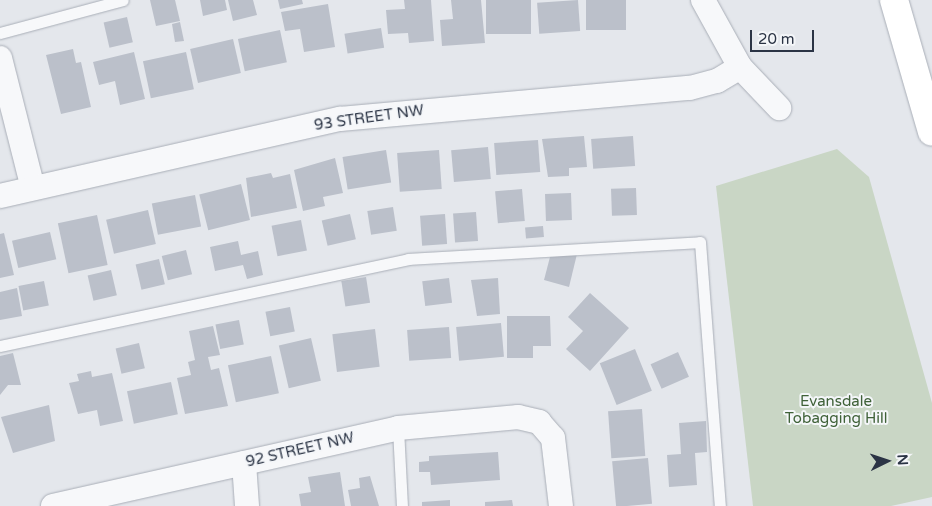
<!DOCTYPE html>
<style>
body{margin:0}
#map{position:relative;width:932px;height:506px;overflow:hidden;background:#e4e7ec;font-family:"Varela Round",sans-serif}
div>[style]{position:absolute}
.green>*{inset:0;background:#c9d6c5}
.building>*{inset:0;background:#bbc0ca;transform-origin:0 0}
.roads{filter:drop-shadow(0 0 1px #a9aeb7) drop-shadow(0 0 1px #a9aeb7)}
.lane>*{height:11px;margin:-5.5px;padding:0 5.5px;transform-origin:5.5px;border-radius:5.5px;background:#f7f8fa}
.street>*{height:24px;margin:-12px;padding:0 12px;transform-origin:12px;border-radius:12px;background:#f7f8fa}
.secondary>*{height:28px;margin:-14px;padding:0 14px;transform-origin:14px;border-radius:14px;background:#fff}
span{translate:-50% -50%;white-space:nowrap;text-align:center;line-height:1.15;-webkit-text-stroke:4px #f4f6f9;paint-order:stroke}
.street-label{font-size:15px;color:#2b3445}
.park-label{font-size:15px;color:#3f6138}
.north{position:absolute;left:862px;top:436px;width:50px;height:50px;-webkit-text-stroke:4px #f4f6f9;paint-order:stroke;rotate:86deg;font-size:14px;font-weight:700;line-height:20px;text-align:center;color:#2b3445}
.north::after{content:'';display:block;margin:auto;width:18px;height:22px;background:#2b3445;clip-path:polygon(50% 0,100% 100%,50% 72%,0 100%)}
.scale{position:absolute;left:750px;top:30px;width:64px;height:22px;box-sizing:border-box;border:2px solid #2b3445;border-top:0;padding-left:6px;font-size:15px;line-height:18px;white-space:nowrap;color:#2b3445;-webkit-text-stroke:4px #f4f6f9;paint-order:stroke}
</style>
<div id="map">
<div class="green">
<div style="clip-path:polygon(837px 149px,869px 177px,932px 403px,932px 497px,891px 506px,753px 506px,716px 186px)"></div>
</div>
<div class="building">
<div style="clip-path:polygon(150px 0,175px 0,180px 21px,156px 26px)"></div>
<div style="clip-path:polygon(200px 0,225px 0,227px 10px,203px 16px)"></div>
<div style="clip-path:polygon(228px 0,253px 0,257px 15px,233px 21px)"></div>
<div style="clip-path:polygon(278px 0,302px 0,303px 4px,280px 9px)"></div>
<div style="clip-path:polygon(404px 0,431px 0,434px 41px,409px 43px,408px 33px,388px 34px,386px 10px,405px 9px)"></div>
<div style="clip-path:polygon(451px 0,481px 0,485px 43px,442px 46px,440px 20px,453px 19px)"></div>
<div style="left:486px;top:0;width:45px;height:34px"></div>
<div style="left:578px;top:0;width:31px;height:41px;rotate:86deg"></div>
<div style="left:586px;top:0;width:40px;height:30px"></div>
<div style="clip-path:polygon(328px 4px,335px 47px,304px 52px,300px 29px,285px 31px,281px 12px)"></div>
<div style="left:127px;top:17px;width:26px;height:24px;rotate:77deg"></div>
<div style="clip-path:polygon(180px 22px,184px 41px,175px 42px,172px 24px)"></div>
<div style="left:381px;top:28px;width:20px;height:37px;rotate:81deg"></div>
<div style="left:280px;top:30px;width:33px;height:43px;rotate:78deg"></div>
<div style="left:233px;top:39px;width:35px;height:44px;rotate:77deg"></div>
<div style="clip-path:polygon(73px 49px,76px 63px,81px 62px,91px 107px,61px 114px,46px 55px)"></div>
<div style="clip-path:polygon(134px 52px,145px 99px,120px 105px,115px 81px,99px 85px,93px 62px)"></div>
<div style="left:186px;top:52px;width:38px;height:44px;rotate:78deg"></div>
<div style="clip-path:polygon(584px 136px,587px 167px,569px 168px,569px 176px,548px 177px,542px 139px)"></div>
<div style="left:633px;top:136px;width:30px;height:42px;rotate:86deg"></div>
<div style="left:538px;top:140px;width:32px;height:44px;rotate:86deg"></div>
<div style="left:488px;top:147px;width:32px;height:37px;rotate:85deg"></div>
<div style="left:386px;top:150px;width:33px;height:44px;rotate:81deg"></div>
<div style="left:439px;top:150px;width:39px;height:42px;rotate:86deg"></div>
<div style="clip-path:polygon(335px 158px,343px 193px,323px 197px,325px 206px,303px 211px,294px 170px)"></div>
<div style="clip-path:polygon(271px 173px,273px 178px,290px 174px,297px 208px,251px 217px,246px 178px)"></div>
<div style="left:241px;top:184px;width:37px;height:43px;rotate:76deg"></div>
<div style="left:636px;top:188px;width:27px;height:25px;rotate:88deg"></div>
<div style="left:522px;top:189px;width:32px;height:27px;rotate:85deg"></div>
<div style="left:571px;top:193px;width:27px;height:26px;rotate:88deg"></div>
<div style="left:195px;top:195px;width:32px;height:44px;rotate:79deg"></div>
<div style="left:393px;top:207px;width:24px;height:26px;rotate:81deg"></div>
<div style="left:148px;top:210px;width:35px;height:43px;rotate:77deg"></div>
<div style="left:476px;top:212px;width:29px;height:23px;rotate:86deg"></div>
<div style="left:350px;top:214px;width:26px;height:29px;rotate:77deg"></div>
<div style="left:445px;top:214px;width:30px;height:25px;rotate:86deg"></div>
<div style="left:97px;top:215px;width:51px;height:40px;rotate:78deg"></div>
<div style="left:301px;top:220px;width:31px;height:30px;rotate:79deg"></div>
<div style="left:543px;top:226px;width:11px;height:18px;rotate:85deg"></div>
<div style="left:50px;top:232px;width:28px;height:39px;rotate:77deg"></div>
<div style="clip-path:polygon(4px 233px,14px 275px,0 278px,0 234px)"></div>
<div style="clip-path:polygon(238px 241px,241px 255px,258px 251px,263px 275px,247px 279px,243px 265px,215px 271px,210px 247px)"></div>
<div style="left:186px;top:250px;width:25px;height:25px;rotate:76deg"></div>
<div style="clip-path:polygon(577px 254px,569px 287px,544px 280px,550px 257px)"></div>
<div style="left:159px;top:259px;width:26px;height:24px;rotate:77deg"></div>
<div style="left:111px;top:270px;width:26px;height:24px;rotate:77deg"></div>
<div style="left:366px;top:277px;width:26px;height:25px;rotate:81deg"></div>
<div style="left:449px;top:278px;width:25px;height:27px;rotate:83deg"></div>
<div style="clip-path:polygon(498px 278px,500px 314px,477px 316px,471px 280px)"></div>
<div style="left:44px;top:281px;width:25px;height:26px;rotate:79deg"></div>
<div style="clip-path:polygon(17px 288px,22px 316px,0 320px,0 292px)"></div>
<div style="clip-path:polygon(590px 293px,629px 328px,590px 371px,566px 349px,583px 331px,568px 317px)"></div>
<div style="left:290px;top:307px;width:25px;height:25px;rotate:79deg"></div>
<div style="clip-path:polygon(507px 316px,550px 316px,551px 346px,533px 346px,533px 358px,507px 358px)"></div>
<div style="left:239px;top:320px;width:25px;height:24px;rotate:79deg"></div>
<div style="left:501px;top:323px;width:34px;height:45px;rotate:85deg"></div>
<div style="clip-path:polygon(213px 326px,220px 355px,208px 357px,211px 370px,219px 368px,228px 406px,185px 414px,177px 378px,191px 375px,188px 362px,195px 360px,189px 331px)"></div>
<div style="left:449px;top:327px;width:31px;height:42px;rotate:86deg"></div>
<div style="left:375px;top:329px;width:38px;height:43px;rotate:83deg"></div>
<div style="left:311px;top:338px;width:44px;height:33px;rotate:77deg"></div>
<div style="left:139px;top:343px;width:26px;height:24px;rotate:77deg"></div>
<div style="left:635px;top:349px;width:45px;height:38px;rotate:68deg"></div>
<div style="left:678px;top:352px;width:27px;height:30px;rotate:66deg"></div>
<div style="clip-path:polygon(13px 353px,21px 385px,8px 385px,0 395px,0 356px)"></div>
<div style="left:271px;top:356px;width:38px;height:44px;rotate:78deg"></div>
<div style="clip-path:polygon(91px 371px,92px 377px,112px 373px,123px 421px,100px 426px,97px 410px,78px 414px,69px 383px,79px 381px,77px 374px)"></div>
<div style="left:171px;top:382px;width:33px;height:45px;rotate:78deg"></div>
<div style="clip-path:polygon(49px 405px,55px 441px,13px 453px,1px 417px)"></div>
<div style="left:642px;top:409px;width:47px;height:34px;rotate:86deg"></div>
<div style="clip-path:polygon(706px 421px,707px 452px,695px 453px,697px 485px,669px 487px,667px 455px,681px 454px,679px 423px)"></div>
<div style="clip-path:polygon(498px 452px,500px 480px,431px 485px,430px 472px,419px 472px,419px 462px,429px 461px,429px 456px)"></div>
<div style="left:648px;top:458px;width:46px;height:36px;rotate:85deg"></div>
<div style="clip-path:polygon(340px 472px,345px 506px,301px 506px,299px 494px,311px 492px,308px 477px)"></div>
<div style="clip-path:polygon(370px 476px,379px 506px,351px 506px,348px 490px,360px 488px,359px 478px)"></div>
<div style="clip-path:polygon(450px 500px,450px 506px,422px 506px,422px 502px)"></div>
<div style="clip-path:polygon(512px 500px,513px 506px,485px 506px,485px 502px)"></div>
</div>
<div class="roads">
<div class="lane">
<div style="left:0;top:33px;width:127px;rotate:-15deg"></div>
<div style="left:0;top:346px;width:417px;rotate:-12deg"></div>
<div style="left:408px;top:259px;width:292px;rotate:-3.3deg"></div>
<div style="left:700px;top:242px;width:265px;rotate:85.7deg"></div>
<div style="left:398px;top:428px;width:78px;rotate:87.1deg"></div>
</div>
<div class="street">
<div style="left:703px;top:0;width:77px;rotate:61.1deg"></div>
<div style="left:740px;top:67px;width:57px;rotate:46.4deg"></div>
<div style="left:0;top:58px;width:134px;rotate:75.8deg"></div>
<div style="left:0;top:196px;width:349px;rotate:-12.8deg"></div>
<div style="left:340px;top:119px;width:351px;rotate:-5.1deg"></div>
<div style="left:690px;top:88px;width:28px;rotate:-15deg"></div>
<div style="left:717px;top:81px;width:27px;rotate:-31deg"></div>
<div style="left:244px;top:463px;width:43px;rotate:86deg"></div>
<div style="left:53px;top:506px;width:354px;rotate:-12.7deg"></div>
<div style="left:398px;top:428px;width:121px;rotate:-5.2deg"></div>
<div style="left:518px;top:417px;width:22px;rotate:13deg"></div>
<div style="left:539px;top:422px;width:21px;rotate:49deg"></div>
<div style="left:553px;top:438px;width:68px;rotate:83.3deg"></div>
</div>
<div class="secondary">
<div style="left:894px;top:0;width:137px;rotate:73.9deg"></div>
</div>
</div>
<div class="street-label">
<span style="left:369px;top:118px;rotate:-8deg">93 STREET NW</span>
<span style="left:300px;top:450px;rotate:-13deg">92 STREET NW</span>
</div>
<div class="park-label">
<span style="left:836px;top:410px">Evansdale<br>Tobagging Hill</span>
</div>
<div class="north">N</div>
<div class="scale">20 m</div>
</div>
